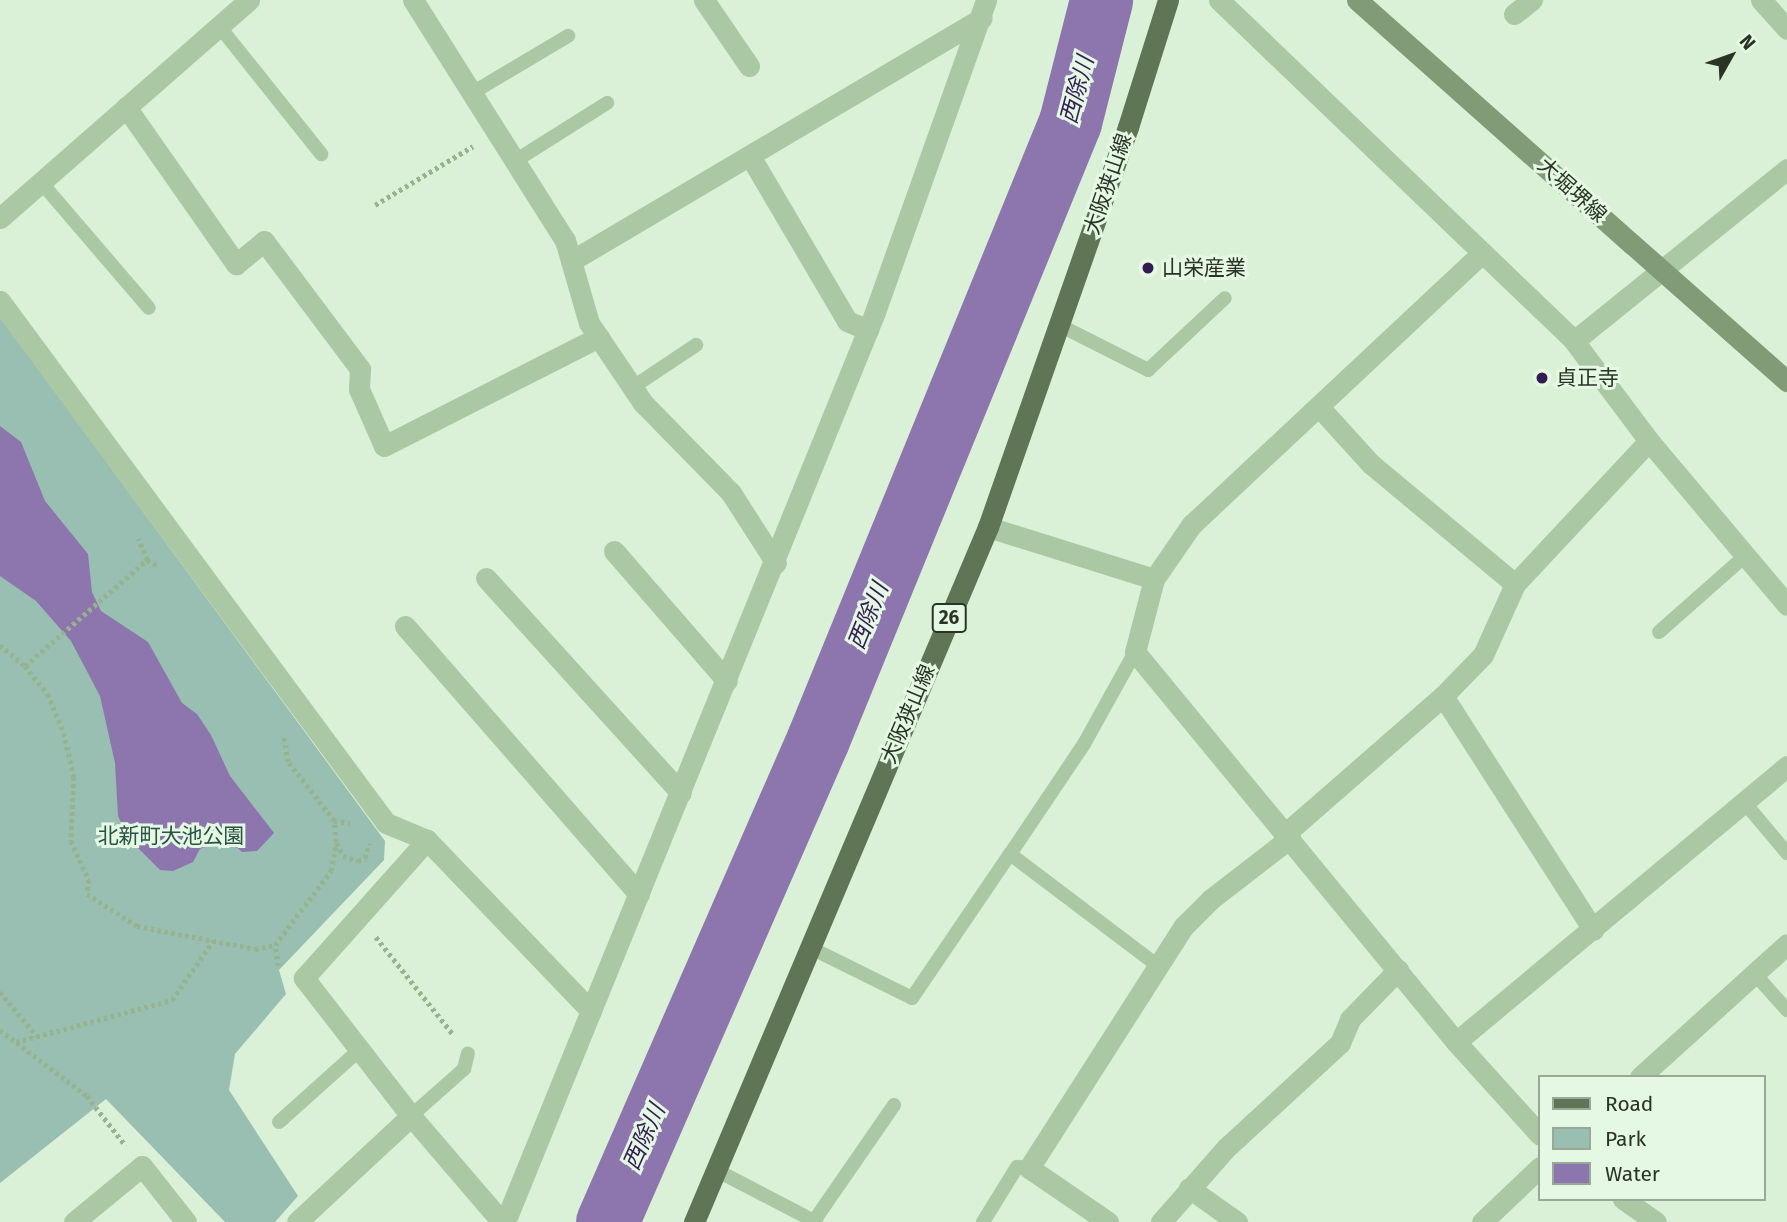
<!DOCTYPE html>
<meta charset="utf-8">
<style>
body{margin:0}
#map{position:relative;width:1787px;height:1222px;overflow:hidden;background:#daf0d7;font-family:"Fira Sans","Noto Sans JP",sans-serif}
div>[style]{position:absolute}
.green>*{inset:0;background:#98bfb2}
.water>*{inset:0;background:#8c76ad}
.river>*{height:63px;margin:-31.5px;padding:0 31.5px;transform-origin:31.5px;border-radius:31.5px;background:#8c76ad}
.path>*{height:4.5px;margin-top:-2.25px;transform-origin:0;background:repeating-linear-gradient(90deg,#96b38e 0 3.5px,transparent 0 7px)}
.lane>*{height:14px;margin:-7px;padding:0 7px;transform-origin:7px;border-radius:7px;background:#aac8a3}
.street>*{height:21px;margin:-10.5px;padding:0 10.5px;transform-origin:10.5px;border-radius:10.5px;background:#aac8a3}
.secondary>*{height:21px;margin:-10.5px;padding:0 10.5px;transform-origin:10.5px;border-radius:10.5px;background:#809b75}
.primary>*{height:21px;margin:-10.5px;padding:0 10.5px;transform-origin:10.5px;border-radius:10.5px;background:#607556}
.secondary-bridge>*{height:21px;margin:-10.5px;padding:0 10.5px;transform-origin:10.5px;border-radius:10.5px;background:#809b75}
.dots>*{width:19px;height:19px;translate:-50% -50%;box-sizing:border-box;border:4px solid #e5f8e3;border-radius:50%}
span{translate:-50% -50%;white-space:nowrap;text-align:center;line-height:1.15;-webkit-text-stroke:6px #e5f8e3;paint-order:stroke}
.shield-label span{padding:2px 5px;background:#e5f8e3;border:2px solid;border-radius:5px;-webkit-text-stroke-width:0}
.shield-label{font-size:19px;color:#2a3325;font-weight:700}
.street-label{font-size:21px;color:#2a3325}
.poi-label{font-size:21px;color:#2a3325}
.left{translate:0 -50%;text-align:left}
.park-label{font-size:21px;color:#295146}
.water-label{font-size:23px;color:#331c53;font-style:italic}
.legend{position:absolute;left:1538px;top:1075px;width:228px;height:126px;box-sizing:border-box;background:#e5f8e3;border:2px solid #9aa997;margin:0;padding:9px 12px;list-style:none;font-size:21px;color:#2a3325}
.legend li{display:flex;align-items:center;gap:14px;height:35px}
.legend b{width:35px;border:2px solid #9aa997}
.north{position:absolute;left:1696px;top:21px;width:70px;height:70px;-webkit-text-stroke:5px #e5f8e3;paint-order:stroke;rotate:50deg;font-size:19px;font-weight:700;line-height:28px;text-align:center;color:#2a3325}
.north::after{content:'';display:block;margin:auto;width:24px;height:32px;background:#2a3325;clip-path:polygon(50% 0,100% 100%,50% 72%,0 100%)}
</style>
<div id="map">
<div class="green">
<div style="clip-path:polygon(0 317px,385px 841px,384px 860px,279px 970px,286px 994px,235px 1054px,229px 1090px,298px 1196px,275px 1222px,225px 1222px,106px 1099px,0 1183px)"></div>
</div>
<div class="water">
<div style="clip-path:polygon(0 426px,21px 442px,45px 501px,88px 554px,92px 592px,101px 611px,148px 642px,182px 703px,197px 714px,211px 735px,230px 776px,274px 833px,257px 851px,242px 852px,225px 837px,200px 849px,193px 862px,173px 871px,160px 870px,129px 839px,118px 816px,115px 763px,100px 696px,71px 641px,36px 601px,0 576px)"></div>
</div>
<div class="river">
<div style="left:607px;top:1222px;width:527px;rotate:-66.4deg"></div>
<div style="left:818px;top:739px;width:666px;rotate:-67.78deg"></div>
<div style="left:1070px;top:122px;width:126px;rotate:-75.7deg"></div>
</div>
<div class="path">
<div style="left:375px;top:205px;width:114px;rotate:-31deg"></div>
<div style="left:147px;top:560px;width:13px;rotate:27deg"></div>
<div style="left:0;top:645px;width:33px;rotate:40deg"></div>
<div style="left:25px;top:666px;width:36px;rotate:51deg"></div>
<div style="left:48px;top:694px;width:42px;rotate:67.7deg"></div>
<div style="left:64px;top:733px;width:45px;rotate:77.2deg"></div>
<div style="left:74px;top:777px;width:64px;rotate:92.7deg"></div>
<div style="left:71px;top:841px;width:43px;rotate:65.2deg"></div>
<div style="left:89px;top:880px;width:14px;rotate:98deg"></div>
<div style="left:87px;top:894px;width:59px;rotate:32.6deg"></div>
<div style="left:137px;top:926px;width:120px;rotate:11deg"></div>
<div style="left:255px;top:949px;width:20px;rotate:-11deg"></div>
<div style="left:25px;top:666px;width:162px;rotate:-41deg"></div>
<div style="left:147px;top:560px;width:23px;rotate:-113deg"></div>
<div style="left:334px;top:821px;width:16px;rotate:7deg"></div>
<div style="left:337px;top:843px;width:14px;rotate:65deg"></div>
<div style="left:343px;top:856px;width:16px;rotate:18deg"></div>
<div style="left:358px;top:861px;width:8px;rotate:-23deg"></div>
<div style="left:365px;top:858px;width:15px;rotate:-74deg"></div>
<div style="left:376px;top:937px;width:124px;rotate:51.6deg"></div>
<div style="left:278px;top:966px;width:21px;rotate:-98deg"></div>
<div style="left:275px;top:945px;width:93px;rotate:-52.9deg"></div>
<div style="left:331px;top:871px;width:29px;rotate:-80deg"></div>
<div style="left:336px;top:842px;width:21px;rotate:-95deg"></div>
<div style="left:334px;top:821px;width:75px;rotate:-127.9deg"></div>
<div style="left:288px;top:762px;width:28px;rotate:-100deg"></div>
<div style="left:0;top:992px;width:57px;rotate:49.9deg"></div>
<div style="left:0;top:1030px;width:109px;rotate:37.2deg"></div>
<div style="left:87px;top:1096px;width:63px;rotate:52deg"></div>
<div style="left:16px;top:1042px;width:162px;rotate:-15.1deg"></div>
<div style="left:172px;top:1000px;width:72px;rotate:-55.2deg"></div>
</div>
<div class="lane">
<div style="left:219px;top:26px;width:164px;rotate:51.4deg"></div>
<div style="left:472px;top:93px;width:112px;rotate:-30.7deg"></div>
<div style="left:515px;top:161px;width:109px;rotate:-32.2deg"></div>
<div style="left:40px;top:181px;width:167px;rotate:49.4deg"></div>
<div style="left:1059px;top:325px;width:100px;rotate:26.8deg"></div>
<div style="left:1148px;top:370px;width:105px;rotate:-43.1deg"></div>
<div style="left:633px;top:387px;width:76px;rotate:-33.7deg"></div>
<div style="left:1659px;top:632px;width:116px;rotate:-41.5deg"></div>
<div style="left:1135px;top:652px;width:105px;rotate:119deg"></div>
<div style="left:1084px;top:744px;width:133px;rotate:123.9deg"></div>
<div style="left:1010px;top:854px;width:184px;rotate:37.1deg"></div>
<div style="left:1744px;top:802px;width:67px;rotate:49.9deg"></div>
<div style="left:809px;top:947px;width:115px;rotate:26.3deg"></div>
<div style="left:912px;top:998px;width:174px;rotate:-55.8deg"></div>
<div style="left:1754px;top:973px;width:50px;rotate:48.3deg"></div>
<div style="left:411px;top:1116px;width:71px;rotate:-41.6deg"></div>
<div style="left:464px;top:1069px;width:16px;rotate:-76deg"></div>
<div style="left:279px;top:1122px;width:106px;rotate:-41.9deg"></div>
<div style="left:716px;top:1170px;width:113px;rotate:27.5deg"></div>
<div style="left:814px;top:1221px;width:141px;rotate:-55.4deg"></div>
<div style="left:983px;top:1222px;width:65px;rotate:-58.3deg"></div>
<div style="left:1017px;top:1167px;width:12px;rotate:5deg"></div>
</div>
<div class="street">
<div style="left:413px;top:0;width:284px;rotate:57.7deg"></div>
<div style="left:565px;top:240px;width:86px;rotate:73.9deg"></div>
<div style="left:589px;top:323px;width:97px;rotate:56deg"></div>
<div style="left:643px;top:403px;width:126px;rotate:45.6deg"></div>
<div style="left:731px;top:493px;width:83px;rotate:57.3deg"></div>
<div style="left:704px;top:0;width:80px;rotate:55.7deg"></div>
<div style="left:1219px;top:0;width:492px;rotate:43.8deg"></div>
<div style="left:1574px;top:341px;width:125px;rotate:53.1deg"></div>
<div style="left:1649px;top:441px;width:214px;rotate:49.9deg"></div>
<div style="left:1761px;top:0;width:39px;rotate:48deg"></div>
<div style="left:1514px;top:14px;width:23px;rotate:-38deg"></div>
<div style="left:126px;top:107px;width:192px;rotate:55deg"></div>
<div style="left:236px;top:264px;width:36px;rotate:-39deg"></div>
<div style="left:264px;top:241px;width:160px;rotate:53.1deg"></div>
<div style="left:360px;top:369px;width:20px;rotate:93deg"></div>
<div style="left:359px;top:389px;width:62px;rotate:66.3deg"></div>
<div style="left:384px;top:446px;width:241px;rotate:-26.9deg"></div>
<div style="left:750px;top:156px;width:191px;rotate:59.5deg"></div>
<div style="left:847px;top:321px;width:23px;rotate:23deg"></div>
<div style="left:0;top:218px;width:331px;rotate:-41.2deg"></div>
<div style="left:1482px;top:253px;width:397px;rotate:136.9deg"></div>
<div style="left:1192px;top:524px;width:67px;rotate:124.6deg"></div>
<div style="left:1154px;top:579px;width:75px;rotate:104.6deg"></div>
<div style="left:1135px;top:652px;width:505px;rotate:50.54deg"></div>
<div style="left:1456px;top:1042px;width:125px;rotate:47.9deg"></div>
<div style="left:571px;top:261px;width:477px;rotate:-30.6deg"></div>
<div style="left:0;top:301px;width:649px;rotate:53.52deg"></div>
<div style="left:386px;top:823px;width:44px;rotate:22.5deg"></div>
<div style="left:427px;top:840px;width:237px;rotate:46.2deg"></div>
<div style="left:1574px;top:341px;width:274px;rotate:-38.9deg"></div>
<div style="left:1320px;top:408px;width:76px;rotate:47.7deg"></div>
<div style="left:1371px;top:464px;width:187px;rotate:39.8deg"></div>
<div style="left:988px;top:527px;width:174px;rotate:17.4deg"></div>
<div style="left:614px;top:551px;width:172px;rotate:49deg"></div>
<div style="left:486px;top:578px;width:290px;rotate:47.8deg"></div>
<div style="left:405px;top:626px;width:356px;rotate:48.9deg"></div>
<div style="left:1443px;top:696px;width:278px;rotate:57.3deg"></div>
<div style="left:1286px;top:833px;width:208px;rotate:-41.1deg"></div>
<div style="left:1443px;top:696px;width:57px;rotate:-45.7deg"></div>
<div style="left:1483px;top:655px;width:78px;rotate:-65.7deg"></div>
<div style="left:1515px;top:584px;width:196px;rotate:-46.9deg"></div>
<div style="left:1456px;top:1042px;width:431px;rotate:-39.8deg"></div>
<div style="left:1640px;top:1077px;width:198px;rotate:-42.1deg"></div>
<div style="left:411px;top:1116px;width:140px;rotate:49.4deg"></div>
<div style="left:1189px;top:1188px;width:59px;rotate:35.3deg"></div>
<div style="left:1623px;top:1199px;width:40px;rotate:34.9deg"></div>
<div style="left:74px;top:1222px;width:88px;rotate:-39.5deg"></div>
<div style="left:142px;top:1166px;width:71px;rotate:51.8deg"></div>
<div style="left:297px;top:1222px;width:156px;rotate:-42.9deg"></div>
<div style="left:411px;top:1116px;width:175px;rotate:-127.8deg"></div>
<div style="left:304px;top:978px;width:185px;rotate:-48.3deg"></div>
<div style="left:505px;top:1222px;width:982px;rotate:-67.87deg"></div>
<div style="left:875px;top:312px;width:331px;rotate:-70.4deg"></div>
<div style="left:1108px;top:1222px;width:96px;rotate:-145.6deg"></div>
<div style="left:1029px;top:1168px;width:287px;rotate:-57.4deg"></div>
<div style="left:1184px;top:926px;width:38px;rotate:-45deg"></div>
<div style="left:1211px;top:899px;width:100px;rotate:-37.7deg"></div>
<div style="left:1161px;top:1222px;width:98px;rotate:-48.7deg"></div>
<div style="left:1226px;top:1148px;width:155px;rotate:-42.6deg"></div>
<div style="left:1340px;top:1043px;width:26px;rotate:-67deg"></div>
<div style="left:1350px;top:1019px;width:69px;rotate:-45.6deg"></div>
<div style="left:1482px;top:1222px;width:80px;rotate:-43.5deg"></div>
</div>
<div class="secondary">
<div style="left:1357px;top:0;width:368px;rotate:41.6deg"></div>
</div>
<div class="primary">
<div style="left:694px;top:1222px;width:755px;rotate:-67.07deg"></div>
<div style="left:988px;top:527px;width:424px;rotate:-70.7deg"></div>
<div style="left:1128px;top:127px;width:133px;rotate:-72.5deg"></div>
</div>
<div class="secondary-bridge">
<div style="left:1632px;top:244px;width:207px;rotate:41.5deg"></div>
</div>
<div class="dots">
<div style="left:1148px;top:268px;background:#331c53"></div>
<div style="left:1542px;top:378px;background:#331c53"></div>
</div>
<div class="shield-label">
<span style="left:949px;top:618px">26</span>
</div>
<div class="street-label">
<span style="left:1108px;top:184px;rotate:-71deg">大阪狭山線</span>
<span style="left:1572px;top:190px;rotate:42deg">大堀堺線</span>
<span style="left:908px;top:714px;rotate:-67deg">大阪狭山線</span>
</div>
<div class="poi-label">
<span class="left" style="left:1162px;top:268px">山栄産業</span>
<span class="left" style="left:1556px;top:378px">貞正寺</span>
</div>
<div class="park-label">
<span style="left:171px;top:836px">北新町大池公園</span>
</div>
<div class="water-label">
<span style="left:1077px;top:90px;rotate:-75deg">西除川</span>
<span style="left:868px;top:616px;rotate:-68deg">西除川</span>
<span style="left:644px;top:1137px;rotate:-66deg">西除川</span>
</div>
<ul class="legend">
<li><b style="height:9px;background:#607556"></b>Road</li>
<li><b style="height:19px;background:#98bfb2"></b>Park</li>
<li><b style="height:19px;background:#8c76ad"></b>Water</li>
</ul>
<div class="north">N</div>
</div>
